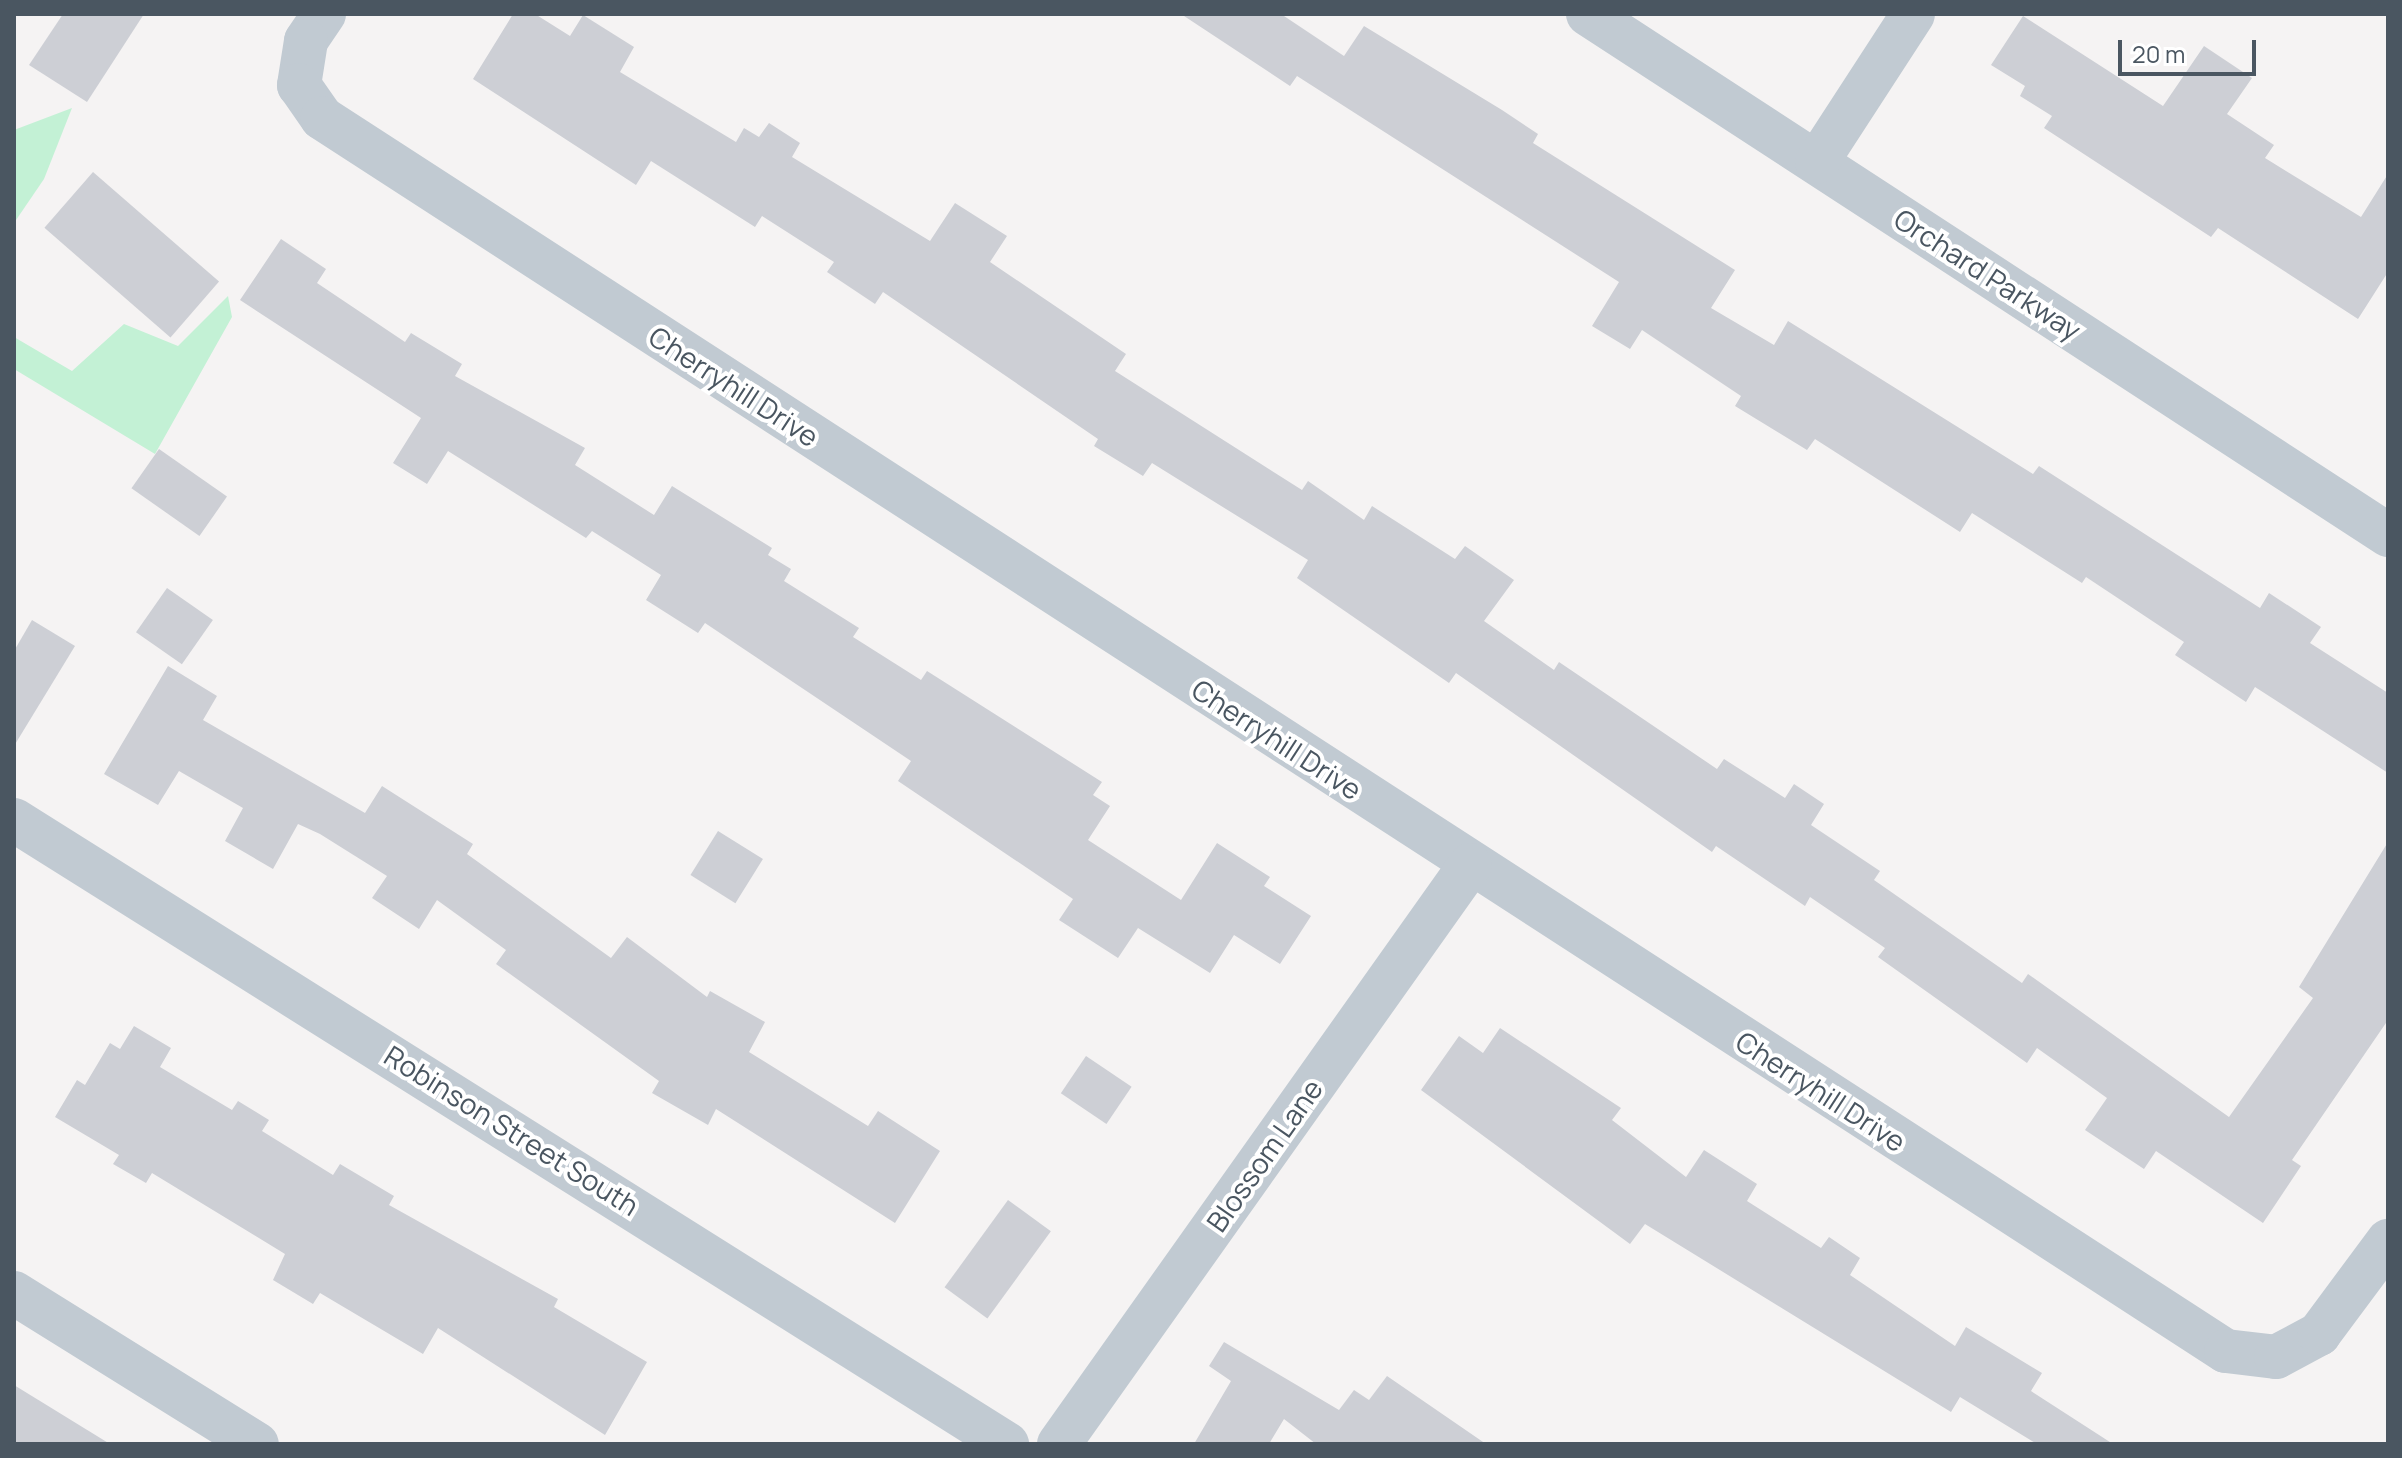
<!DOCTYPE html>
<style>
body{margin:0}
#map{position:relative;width:2402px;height:1458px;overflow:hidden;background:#f5f3f3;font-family:Manrope,sans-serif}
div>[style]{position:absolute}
.green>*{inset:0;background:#c3f1d5}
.building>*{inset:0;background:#cdcfd5;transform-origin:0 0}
.minor>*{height:44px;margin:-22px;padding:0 22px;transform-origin:22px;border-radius:22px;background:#c1cad2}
span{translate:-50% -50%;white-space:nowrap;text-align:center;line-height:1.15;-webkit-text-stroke:8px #fff;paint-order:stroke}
.street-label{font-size:28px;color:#4a5661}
.frame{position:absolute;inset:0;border:16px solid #4a5661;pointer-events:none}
.scale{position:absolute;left:2118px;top:40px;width:138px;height:36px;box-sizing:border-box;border:4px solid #4a5661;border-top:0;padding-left:10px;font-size:24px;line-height:28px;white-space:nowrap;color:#4a5661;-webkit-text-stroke:6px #fff;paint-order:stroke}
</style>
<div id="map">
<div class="green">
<div style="clip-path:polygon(72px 108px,44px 179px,14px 223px,14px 130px)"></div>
<div style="clip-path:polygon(228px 296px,232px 317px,155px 454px,14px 369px,14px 337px,72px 371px,124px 324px,178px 346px)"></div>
</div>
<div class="building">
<div style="clip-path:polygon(63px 14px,144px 14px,87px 102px,29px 65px)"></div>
<div style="clip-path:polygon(513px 14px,535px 14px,570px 36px,583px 15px,634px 47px,620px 72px,736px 142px,744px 128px,759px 137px,769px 123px,800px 143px,792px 157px,930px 241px,955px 203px,1007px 236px,990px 262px,1126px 354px,1115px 371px,1302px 490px,1308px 481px,1364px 520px,1372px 506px,1455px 559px,1465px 546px,1514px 580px,1484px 621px,1554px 670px,1559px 662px,1717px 769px,1724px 759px,1785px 798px,1794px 784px,1824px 804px,1811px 825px,1880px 871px,1874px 880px,2022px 983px,2028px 974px,2229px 1117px,2313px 998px,2299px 987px,2388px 842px,2388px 1020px,2292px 1160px,2301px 1166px,2263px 1223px,2156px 1151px,2144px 1169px,2085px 1130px,2107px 1098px,2037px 1048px,2027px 1063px,1878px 957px,1885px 948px,1810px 897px,1805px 906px,1716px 846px,1712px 852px,1456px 673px,1449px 683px,1297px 578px,1308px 560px,1152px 463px,1143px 476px,1094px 446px,1098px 439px,883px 292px,875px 304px,827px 272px,834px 262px,762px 216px,755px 227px,651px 161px,636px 185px,473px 79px)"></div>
<div style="clip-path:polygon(1181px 14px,1281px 14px,1344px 56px,1364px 26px,1502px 110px,1538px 134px,1533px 143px,1735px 270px,1711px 308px,1774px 345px,1788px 321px,2033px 474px,2039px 466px,2260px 608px,2269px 593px,2321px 627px,2310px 643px,2388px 693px,2388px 773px,2255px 687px,2246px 702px,2175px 655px,2184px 642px,2086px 577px,2082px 583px,1972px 513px,1960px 532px,1815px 439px,1807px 450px,1735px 406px,1741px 396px,1642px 330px,1630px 349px,1592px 326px,1619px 282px,1297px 76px,1290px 86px)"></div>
<div style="clip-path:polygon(2023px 16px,2163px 106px,2204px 46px,2252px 78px,2227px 114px,2274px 145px,2265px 158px,2361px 217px,2388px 174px,2388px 272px,2358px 319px,2218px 228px,2211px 237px,2044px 128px,2052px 116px,2020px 96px,2025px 86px,1991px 65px)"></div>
<div style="left:93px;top:172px;width:167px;height:74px;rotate:41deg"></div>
<div style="clip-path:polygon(281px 239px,326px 269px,317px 283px,405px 342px,411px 333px,462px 364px,455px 376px,585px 448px,575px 465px,654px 515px,672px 486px,772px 548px,768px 555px,791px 569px,784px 581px,859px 628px,853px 637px,921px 680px,927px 671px,1102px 782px,1093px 795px,1110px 806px,1088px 840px,1181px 900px,1217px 843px,1270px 877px,1264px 886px,1311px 916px,1280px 964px,1234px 935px,1210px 973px,1138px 928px,1118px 958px,1059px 920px,1073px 899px,898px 781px,911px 761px,705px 623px,698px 633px,646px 600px,661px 575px,592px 531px,586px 538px,448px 451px,427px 484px,393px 463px,421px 418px,240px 300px)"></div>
<div style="left:159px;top:449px;width:83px;height:48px;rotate:35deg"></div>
<div style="left:167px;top:588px;width:56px;height:54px;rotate:35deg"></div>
<div style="clip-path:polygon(32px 620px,75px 646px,14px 746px,14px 651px)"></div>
<div style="clip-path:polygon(168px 666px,217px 696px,203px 720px,365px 813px,382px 786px,473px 844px,467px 854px,611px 958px,627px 937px,707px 997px,710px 991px,765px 1022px,749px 1052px,868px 1126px,878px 1111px,940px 1151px,895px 1223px,716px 1109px,708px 1125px,652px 1093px,659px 1081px,496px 964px,506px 950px,437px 900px,419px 929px,372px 898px,387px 876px,320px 834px,298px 824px,273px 869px,225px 841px,243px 808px,179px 771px,158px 805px,104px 774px)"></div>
<div style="left:718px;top:831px;width:53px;height:52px;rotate:32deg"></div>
<div style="clip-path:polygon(134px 1026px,171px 1048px,160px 1067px,232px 1110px,238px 1101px,269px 1120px,262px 1131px,333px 1175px,340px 1164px,394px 1196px,389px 1205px,558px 1299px,554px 1307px,647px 1362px,605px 1435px,438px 1328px,423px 1354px,320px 1293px,313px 1304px,273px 1280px,285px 1254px,152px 1173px,146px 1183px,113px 1164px,119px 1155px,55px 1117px,77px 1080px,85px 1085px,110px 1043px,120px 1049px)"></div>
<div style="clip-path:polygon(1500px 1028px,1621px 1108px,1612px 1120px,1686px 1177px,1704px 1150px,1757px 1184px,1747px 1201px,1821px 1248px,1829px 1237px,1860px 1258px,1850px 1275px,1955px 1346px,1966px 1327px,2042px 1373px,2031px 1391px,2113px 1444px,2037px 1444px,1960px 1397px,1951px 1412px,1645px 1224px,1630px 1244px,1421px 1090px,1459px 1036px,1483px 1053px)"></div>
<div style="left:1086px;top:1056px;width:55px;height:45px;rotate:34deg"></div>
<div style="left:1008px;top:1200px;width:53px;height:108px;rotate:36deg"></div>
<div style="clip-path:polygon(1224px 1342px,1339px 1410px,1354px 1390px,1369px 1400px,1387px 1376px,1486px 1444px,1316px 1444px,1284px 1419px,1269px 1444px,1194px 1444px,1231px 1381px,1209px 1366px)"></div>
<div style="clip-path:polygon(14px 1385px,110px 1444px,14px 1444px)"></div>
</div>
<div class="minor">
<div style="left:324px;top:14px;width:32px;rotate:124deg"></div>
<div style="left:306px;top:41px;width:45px;rotate:99deg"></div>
<div style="left:299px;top:85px;width:40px;rotate:55.1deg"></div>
<div style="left:322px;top:118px;width:2268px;rotate:32.93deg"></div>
<div style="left:2226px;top:1351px;width:50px;rotate:6.8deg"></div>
<div style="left:2276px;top:1357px;width:49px;rotate:-28.1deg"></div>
<div style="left:2319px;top:1334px;width:116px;rotate:-53.4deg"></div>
<div style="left:1588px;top:14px;width:955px;rotate:33.07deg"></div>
<div style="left:1817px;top:162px;width:176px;rotate:-57deg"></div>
<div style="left:14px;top:820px;width:1173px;rotate:32.15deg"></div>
<div style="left:14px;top:1293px;width:286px;rotate:31.9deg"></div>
<div style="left:1059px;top:1444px;width:710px;rotate:-54.63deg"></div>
</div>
<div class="street-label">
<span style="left:1988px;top:274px;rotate:33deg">Orchard Parkway</span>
<span style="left:734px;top:386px;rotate:33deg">Cherryhill Drive</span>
<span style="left:1277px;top:739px;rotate:33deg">Cherryhill Drive</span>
<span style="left:1821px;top:1091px;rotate:33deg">Cherryhill Drive</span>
<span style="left:512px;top:1130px;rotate:32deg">Robinson Street South</span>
<span style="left:1264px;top:1155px;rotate:-55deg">Blossom Lane</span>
</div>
<div class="frame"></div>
<div class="scale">20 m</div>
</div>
